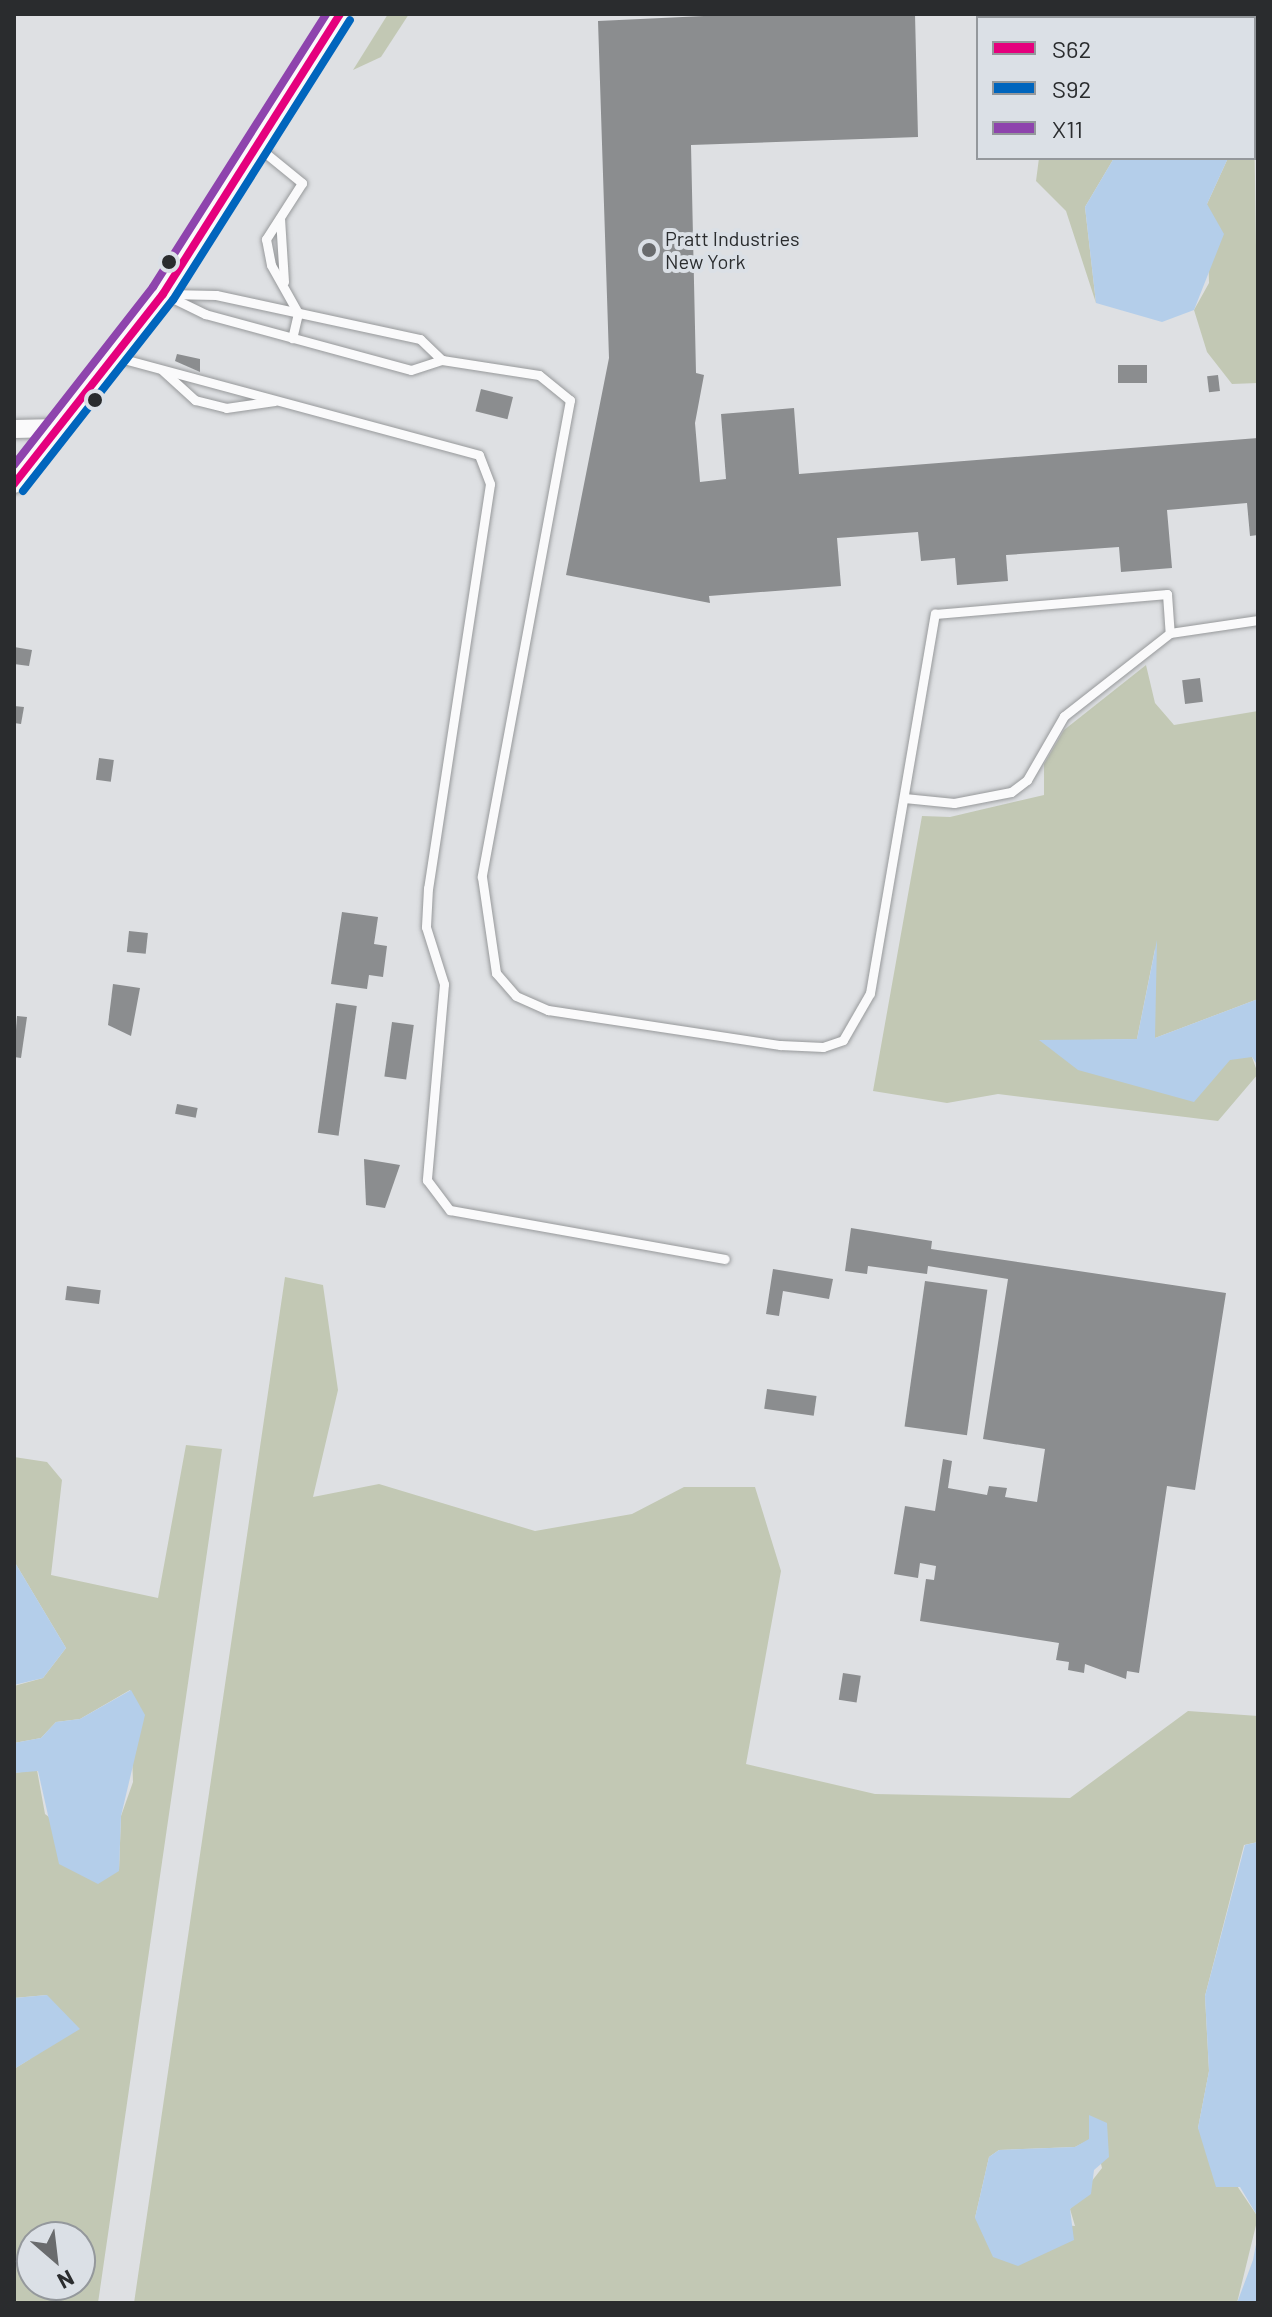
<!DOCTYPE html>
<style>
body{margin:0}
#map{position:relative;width:1272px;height:2317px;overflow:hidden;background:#dee0e3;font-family:Barlow,sans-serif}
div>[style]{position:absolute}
.green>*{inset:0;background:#c2c8b4}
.water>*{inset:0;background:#b4ceea}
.building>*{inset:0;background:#8b8d8f;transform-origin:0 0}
.roads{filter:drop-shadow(0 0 2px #97999b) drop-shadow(0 0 2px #97999b)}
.lane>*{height:9px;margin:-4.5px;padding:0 4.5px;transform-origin:4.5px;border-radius:4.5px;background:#fafafb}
.street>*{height:18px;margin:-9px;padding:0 9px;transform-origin:9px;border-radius:9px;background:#fafafb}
.bus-1>*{height:8px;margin:-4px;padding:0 4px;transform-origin:4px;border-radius:4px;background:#e5007d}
.bus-2>*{height:8px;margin:-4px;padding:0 4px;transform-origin:4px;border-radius:4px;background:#0065bd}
.bus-3>*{height:8px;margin:-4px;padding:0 4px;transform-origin:4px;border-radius:4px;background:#8e44ad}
.dots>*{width:22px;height:22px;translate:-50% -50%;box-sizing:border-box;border:4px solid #dbe0e6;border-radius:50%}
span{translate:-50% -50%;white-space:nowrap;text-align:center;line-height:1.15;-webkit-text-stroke:8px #dbe0e6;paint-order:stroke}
.poi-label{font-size:20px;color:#2a2c2e}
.left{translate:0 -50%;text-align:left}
.frame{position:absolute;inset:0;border:16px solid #2a2c2e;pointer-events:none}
.legend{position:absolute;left:976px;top:16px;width:280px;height:144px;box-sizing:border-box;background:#dbe0e6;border:2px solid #94989c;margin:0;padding:10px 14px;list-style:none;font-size:24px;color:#2a2c2e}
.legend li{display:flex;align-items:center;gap:16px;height:40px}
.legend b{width:40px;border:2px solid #94989c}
.north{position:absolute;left:16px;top:2221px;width:80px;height:80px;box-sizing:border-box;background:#dbe0e6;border:2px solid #94989c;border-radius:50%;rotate:152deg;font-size:22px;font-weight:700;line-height:32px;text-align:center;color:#2a2c2e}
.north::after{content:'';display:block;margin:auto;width:28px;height:36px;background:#696b6d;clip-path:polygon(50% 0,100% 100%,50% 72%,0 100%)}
</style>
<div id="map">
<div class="green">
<div style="clip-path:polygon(388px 14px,409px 14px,381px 57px,353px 70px)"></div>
<div style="clip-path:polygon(1157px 14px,1258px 14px,1258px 57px,1254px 18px)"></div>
<div style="clip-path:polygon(1254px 109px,1258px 383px,1232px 384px,1207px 352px,1194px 310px,1209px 283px,1207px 204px,1228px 158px,1254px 158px)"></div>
<div style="clip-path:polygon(1039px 158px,1114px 158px,1085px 207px,1096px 303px,1066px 211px,1036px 181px)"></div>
<div style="clip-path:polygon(1146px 665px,1155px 703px,1174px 725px,1258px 711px,1258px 999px,1155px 1038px,1155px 949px,1137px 1039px,1040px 1041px,1252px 1057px,1258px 1074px,1218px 1121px,998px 1094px,947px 1103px,873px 1091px,922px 816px,950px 817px,1044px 795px,1044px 764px,1064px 730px)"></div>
<div style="clip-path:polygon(evenodd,285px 1277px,323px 1285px,338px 1390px,313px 1497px,379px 1484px,535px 1531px,632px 1514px,684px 1487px,755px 1487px,781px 1571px,746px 1764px,875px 1794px,1070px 1798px,1188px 1711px,1258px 1716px,1258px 1842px,1244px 1845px,1205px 1996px,1209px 2071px,1198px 2128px,1258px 2217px,1237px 2303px,134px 2303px,285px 1277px,1089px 2116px,1102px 2168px,1070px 2209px,1075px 2226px,975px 2218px,989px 2157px,999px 2150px,1075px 2147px,1089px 2140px,1089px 2116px)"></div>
<div style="clip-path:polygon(evenodd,186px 1445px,222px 1449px,98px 2303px,14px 2303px,14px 2069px,30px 2059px,47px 1995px,14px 1998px,14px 1773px,37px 1770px,45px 1814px,119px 1870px,121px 1816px,133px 1782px,130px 1690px,80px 1719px,56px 1722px,41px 1738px,14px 1743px,14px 1686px,43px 1678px,66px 1648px,14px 1561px,14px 1457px,47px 1462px,62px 1480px,51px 1575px,158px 1598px,186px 1445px,32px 2237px,80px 2237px,80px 2285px,32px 2285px,32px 2237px)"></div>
</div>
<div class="water">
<div style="clip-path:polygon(1114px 158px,1228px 158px,1207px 204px,1224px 234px,1194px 310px,1162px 322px,1096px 303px,1085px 207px)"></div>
<div style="clip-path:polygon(1157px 940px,1155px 1038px,1258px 999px,1258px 1066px,1252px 1057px,1230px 1060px,1194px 1102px,1078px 1070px,1039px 1040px,1137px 1039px)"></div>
<div style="clip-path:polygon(14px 1561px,66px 1648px,43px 1678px,14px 1685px)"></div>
<div style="clip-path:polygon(131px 1690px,145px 1715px,121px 1816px,119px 1871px,98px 1884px,59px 1864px,38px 1771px,14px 1773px,14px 1743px,41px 1738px,56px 1722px,80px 1719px)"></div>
<div style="clip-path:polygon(1258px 1842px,1258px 2217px,1240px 2187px,1216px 2187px,1198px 2128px,1209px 2071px,1205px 1996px,1245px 1845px)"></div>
<div style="clip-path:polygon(47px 1995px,80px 2029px,14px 2069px,14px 1998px)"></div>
<div style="clip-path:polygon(1089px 2115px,1107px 2123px,1109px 2157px,1094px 2170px,1091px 2194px,1070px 2209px,1074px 2240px,1018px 2266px,993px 2257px,975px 2218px,989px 2157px,999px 2150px,1075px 2147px,1089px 2139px)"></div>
<div style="clip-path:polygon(1258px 2234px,1258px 2303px,1237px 2303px,1253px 2260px)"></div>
</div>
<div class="building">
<div style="clip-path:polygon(746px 14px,915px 14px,918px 137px,691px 145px,696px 373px,704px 375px,695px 423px,700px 482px,726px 479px,721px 414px,794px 408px,799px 474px,1258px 438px,1258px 535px,1250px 536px,1247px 503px,1167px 510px,1172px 568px,1121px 572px,1119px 547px,1006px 555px,1008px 581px,957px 585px,955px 558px,921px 561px,918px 532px,837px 538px,841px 586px,709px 596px,710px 603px,566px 575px,609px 358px,598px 21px)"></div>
<div style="clip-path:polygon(177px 354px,200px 359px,200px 372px,175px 361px)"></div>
<div style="left:1118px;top:365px;width:29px;height:18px"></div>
<div style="left:1218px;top:375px;width:16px;height:11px;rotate:83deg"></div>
<div style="left:481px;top:389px;width:33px;height:23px;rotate:14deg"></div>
<div style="clip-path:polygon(14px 647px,32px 650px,29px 666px,14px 664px)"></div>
<div style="left:1200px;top:678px;width:24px;height:18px;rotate:83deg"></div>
<div style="clip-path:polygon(14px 706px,24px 707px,21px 724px,14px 723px)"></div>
<div style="left:99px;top:758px;width:15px;height:22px;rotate:8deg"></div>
<div style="clip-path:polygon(342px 912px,378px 917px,374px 944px,387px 946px,383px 977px,369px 975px,367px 989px,331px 984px)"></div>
<div style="left:129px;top:931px;width:19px;height:21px;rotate:6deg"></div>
<div style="clip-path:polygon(113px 984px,140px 988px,131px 1036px,108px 1025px)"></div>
<div style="left:336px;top:1003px;width:21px;height:131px;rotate:8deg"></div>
<div style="clip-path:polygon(17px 1016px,27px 1017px,21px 1058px,14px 1057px)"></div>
<div style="left:392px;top:1022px;width:22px;height:55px;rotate:8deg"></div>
<div style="left:177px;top:1104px;width:21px;height:10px;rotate:11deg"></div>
<div style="clip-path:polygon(364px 1159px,400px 1165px,385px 1208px,366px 1205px)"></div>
<div style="clip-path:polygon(851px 1228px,932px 1241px,931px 1249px,1226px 1293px,1195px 1490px,1167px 1486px,1139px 1673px,1127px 1671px,1126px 1679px,1085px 1664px,1084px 1673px,1068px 1670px,1069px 1662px,1056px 1660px,1059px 1643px,920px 1621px,926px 1579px,934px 1580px,936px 1566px,920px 1563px,918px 1578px,894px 1574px,905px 1506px,935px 1511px,943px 1459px,952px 1461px,948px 1488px,987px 1495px,989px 1486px,1007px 1488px,1005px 1497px,1037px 1502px,1045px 1449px,983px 1439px,1008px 1279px,928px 1266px,927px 1274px,868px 1266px,867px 1274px,845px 1271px)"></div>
<div style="clip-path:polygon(773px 1269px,833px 1279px,829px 1299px,783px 1291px,779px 1316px,766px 1314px)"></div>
<div style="left:925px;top:1281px;width:63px;height:147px;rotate:8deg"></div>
<div style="left:67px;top:1286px;width:34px;height:14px;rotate:7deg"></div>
<div style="left:767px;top:1389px;width:50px;height:20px;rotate:8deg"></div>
<div style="left:843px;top:1673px;width:18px;height:27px;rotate:9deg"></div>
</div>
<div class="roads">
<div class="lane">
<div style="left:258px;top:147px;width:57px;rotate:39.3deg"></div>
<div style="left:302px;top:183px;width:67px;rotate:122.7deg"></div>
<div style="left:266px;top:239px;width:26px;rotate:79deg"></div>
<div style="left:271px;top:265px;width:55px;rotate:60.6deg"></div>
<div style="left:298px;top:313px;width:26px;rotate:103deg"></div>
<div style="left:280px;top:218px;width:64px;rotate:86.4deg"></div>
<div style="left:164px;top:294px;width:46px;rotate:26deg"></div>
<div style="left:205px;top:314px;width:213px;rotate:15.2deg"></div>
<div style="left:411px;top:370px;width:33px;rotate:-18deg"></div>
<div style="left:442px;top:360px;width:98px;rotate:8.8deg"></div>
<div style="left:539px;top:375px;width:40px;rotate:39deg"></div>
<div style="left:570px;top:400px;width:485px;rotate:100.5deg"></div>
<div style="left:482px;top:877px;width:97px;rotate:81.7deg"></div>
<div style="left:496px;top:973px;width:30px;rotate:49deg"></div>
<div style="left:516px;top:996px;width:35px;rotate:24deg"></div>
<div style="left:548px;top:1010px;width:235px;rotate:8.6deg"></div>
<div style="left:780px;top:1045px;width:43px;rotate:2.7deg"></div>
<div style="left:823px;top:1047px;width:21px;rotate:-19deg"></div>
<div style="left:843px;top:1040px;width:54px;rotate:-60.1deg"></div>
<div style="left:870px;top:993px;width:385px;rotate:-80.3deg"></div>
<div style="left:935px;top:614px;width:233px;rotate:-4.9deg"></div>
<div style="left:1167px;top:594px;width:39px;rotate:86deg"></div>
<div style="left:1170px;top:633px;width:135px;rotate:141.9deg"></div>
<div style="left:1064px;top:716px;width:74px;rotate:120deg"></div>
<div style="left:1027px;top:780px;width:20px;rotate:143deg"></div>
<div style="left:1011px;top:792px;width:58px;rotate:169.1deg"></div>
<div style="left:954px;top:803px;width:50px;rotate:-174.3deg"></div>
<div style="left:167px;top:294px;width:49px;rotate:1.2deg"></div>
<div style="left:216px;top:295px;width:209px;rotate:12.2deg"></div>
<div style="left:420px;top:339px;width:30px;rotate:44deg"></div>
<div style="left:116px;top:357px;width:376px;rotate:15.1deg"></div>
<div style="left:479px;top:455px;width:31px;rotate:69deg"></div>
<div style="left:490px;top:484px;width:409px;rotate:98.7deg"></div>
<div style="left:428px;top:888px;width:39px;rotate:93deg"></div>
<div style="left:426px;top:927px;width:60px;rotate:72.5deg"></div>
<div style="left:444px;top:984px;width:197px;rotate:95deg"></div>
<div style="left:427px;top:1180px;width:38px;rotate:53deg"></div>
<div style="left:450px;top:1210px;width:279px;rotate:10.1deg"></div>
<div style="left:162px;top:370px;width:45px;rotate:42.3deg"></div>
<div style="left:195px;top:400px;width:32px;rotate:14deg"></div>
<div style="left:226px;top:408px;width:49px;rotate:-8.3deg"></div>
<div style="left:1170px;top:633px;width:89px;rotate:-8.4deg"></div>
</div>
<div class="street">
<div style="left:14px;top:429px;width:44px;rotate:-1.3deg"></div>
<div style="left:14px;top:484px;width:241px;rotate:-51.9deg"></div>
<div style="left:163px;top:294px;width:331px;rotate:-57.7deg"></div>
</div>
</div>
<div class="bus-1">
<div style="left:14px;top:484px;width:241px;rotate:-51.9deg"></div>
<div style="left:163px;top:294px;width:331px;rotate:-57.7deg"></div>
</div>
<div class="bus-2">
<div style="left:23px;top:491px;width:243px;rotate:-51.9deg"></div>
<div style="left:173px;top:300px;width:331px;rotate:-57.7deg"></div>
</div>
<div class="bus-3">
<div style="left:14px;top:465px;width:226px;rotate:-52deg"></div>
<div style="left:153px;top:287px;width:323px;rotate:-57.6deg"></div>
</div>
<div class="dots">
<div style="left:649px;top:250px;background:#696b6d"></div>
<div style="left:169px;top:262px;background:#2a2c2e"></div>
<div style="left:95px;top:400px;background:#2a2c2e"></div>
</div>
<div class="poi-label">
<span class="left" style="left:665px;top:250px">Pratt Industries<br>New York</span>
</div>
<div class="frame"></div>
<ul class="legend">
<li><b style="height:10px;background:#e5007d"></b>S62</li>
<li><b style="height:10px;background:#0065bd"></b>S92</li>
<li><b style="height:10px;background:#8e44ad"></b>X11</li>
</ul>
<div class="north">N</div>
</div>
